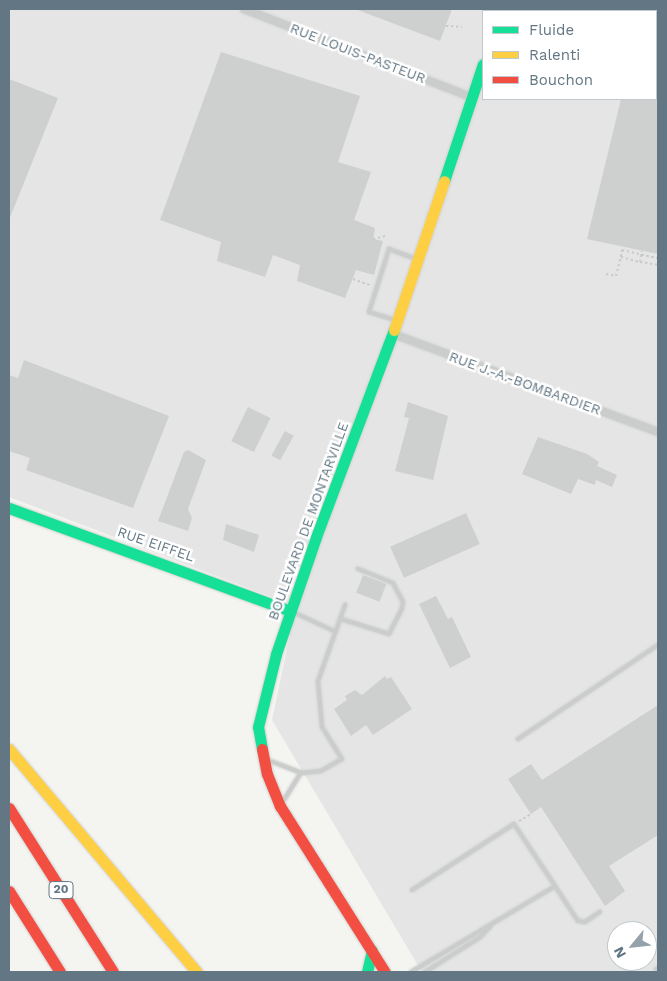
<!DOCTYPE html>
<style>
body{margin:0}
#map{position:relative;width:667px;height:981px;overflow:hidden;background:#f4f4f1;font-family:"Work Sans",sans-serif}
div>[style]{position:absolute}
.built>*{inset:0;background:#e4e5e4}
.building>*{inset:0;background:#cecfcf;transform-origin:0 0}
.path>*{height:2px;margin-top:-1px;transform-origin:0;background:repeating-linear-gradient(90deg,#c9caca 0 2.5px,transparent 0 5px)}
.roads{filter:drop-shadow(0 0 1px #d0d2d1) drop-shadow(0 0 1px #d0d2d1)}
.lane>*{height:4px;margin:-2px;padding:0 2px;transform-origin:2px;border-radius:2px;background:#cbcdcd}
.street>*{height:8px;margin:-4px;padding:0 4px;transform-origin:4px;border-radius:4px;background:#cbcdcd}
.fast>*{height:11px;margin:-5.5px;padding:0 5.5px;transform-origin:5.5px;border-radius:5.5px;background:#16e098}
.slow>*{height:11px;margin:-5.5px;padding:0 5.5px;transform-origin:5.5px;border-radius:5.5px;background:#ffcf43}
.jam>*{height:11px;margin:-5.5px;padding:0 5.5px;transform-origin:5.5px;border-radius:5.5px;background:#f24e42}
span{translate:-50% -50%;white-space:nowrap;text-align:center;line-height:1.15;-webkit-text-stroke:5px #fff;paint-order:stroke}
.shield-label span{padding:1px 4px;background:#fff;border:1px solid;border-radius:4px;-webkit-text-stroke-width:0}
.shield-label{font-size:12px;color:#627683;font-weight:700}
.street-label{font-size:14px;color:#627683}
.frame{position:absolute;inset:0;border:10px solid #627683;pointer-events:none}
.legend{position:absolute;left:482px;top:10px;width:175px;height:90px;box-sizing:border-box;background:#fff;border:1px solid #c0c8cd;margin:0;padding:6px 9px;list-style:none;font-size:15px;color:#627683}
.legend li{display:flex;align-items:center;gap:10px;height:25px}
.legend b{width:25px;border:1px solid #c0c8cd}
.north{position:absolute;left:607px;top:921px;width:50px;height:50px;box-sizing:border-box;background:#fff;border:1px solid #c0c8cd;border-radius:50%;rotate:242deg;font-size:14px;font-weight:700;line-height:20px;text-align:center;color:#627683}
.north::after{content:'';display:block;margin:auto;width:18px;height:22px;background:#95a2aa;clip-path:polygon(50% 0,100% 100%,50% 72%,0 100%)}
</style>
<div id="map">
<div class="built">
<div style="clip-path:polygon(evenodd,9px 9px,658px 9px,658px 972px,422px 972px,272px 720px,296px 606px,9px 497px,9px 9px,483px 11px,656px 11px,656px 99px,483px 99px,483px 11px,9px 9px,617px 931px,647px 931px,647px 961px,617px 961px,617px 931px)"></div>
</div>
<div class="building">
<div style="clip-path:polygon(355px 9px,452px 9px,440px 41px)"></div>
<div style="clip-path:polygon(221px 52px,360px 96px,338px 162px,371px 172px,354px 220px,375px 228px,373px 239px,383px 241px,374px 275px,356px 270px,345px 298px,297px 281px,300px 265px,273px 255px,265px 277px,217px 261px,221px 242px,160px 220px)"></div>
<div style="clip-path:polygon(9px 79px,58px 98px,9px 220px)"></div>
<div style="clip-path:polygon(621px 99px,658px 99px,658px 254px,587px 239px)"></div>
<div style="clip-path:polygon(24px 360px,169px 416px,133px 508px,26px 470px,30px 458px,9px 451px,9px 375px,18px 378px)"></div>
<div style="clip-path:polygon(408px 402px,448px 416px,433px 480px,395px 471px,409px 418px,404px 417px)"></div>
<div style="left:248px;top:407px;width:25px;height:38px;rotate:26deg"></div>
<div style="left:285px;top:431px;width:10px;height:28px;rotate:29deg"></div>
<div style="clip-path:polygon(538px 437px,587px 454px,599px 462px,597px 466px,617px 475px,612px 487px,596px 480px,595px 485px,578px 479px,571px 494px,522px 474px)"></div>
<div style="clip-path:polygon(188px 450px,206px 460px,188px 509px,192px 518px,188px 531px,158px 521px,184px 452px)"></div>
<div style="left:466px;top:513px;width:34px;height:83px;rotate:66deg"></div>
<div style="clip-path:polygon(226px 524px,259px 535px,254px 552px,223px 540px)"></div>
<div style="left:363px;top:575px;width:25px;height:19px;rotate:21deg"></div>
<div style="clip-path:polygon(436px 596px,448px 619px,452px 617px,471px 657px,450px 668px,419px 604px)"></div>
<div style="clip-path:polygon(385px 676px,387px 679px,391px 677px,412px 709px,373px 735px,366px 725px,351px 736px,334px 709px,347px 700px,345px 696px,355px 690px,362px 695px)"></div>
<div style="clip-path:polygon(658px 705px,658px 835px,609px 866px,625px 891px,605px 906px,541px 807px,531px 814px,508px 779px,531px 764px,542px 780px)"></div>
</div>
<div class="path">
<div style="left:446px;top:26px;width:16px;rotate:4deg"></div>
<div style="left:373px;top:239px;width:13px;rotate:-13deg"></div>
<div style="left:622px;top:250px;width:37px;rotate:13deg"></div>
<div style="left:621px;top:257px;width:20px;rotate:15deg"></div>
<div style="left:640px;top:262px;width:11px;rotate:-80deg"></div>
<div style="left:640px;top:262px;width:18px;rotate:9deg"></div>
<div style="left:606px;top:274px;width:10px;rotate:11deg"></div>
<div style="left:616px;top:276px;width:30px;rotate:-76deg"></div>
<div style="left:353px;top:279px;width:20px;rotate:20deg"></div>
<div style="left:519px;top:821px;width:14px;rotate:-30deg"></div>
</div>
<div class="roads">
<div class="lane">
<div style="left:395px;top:320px;width:27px;rotate:-163deg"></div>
<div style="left:369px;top:312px;width:66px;rotate:-72.4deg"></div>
<div style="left:389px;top:249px;width:30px;rotate:20deg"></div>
<div style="left:293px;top:612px;width:47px;rotate:24.9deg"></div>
<div style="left:341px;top:619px;width:50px;rotate:17.4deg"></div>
<div style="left:389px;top:634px;width:29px;rotate:-63deg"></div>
<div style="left:402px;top:608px;width:6px;rotate:-81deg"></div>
<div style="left:403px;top:602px;width:21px;rotate:-118deg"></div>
<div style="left:393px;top:583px;width:38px;rotate:-158deg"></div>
<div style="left:518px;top:739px;width:169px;rotate:-33.9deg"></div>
<div style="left:265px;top:759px;width:39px;rotate:21deg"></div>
<div style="left:301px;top:773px;width:20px;rotate:-6deg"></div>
<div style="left:321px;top:771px;width:24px;rotate:-30deg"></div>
<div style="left:342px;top:759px;width:38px;rotate:-122deg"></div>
<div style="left:322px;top:727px;width:46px;rotate:-95deg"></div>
<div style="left:318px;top:681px;width:81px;rotate:-70.4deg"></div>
<div style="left:282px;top:803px;width:36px;rotate:-58deg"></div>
<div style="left:412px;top:890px;width:121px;rotate:-32.9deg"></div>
<div style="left:514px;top:824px;width:74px;rotate:56.5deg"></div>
<div style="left:656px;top:969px;width:2px;rotate:-27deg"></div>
<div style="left:411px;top:972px;width:168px;rotate:-30.8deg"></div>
<div style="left:555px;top:886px;width:42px;rotate:56.7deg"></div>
<div style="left:578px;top:921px;width:7px;rotate:8deg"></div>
<div style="left:585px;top:922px;width:18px;rotate:-34deg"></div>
<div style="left:425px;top:972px;width:64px;rotate:-32.2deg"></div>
<div style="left:479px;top:938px;width:16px;rotate:-45deg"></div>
</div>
<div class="street">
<div style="left:244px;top:9px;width:243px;rotate:21.2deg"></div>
<div style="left:393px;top:334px;width:283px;rotate:20.3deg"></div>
</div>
<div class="fast">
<div style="left:503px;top:11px;width:2px;rotate:-63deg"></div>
<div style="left:444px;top:181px;width:123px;rotate:-71.6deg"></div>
<div style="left:9px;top:508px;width:300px;rotate:20.1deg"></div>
<div style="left:262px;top:749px;width:22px;rotate:-100deg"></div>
<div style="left:258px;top:727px;width:75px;rotate:-76.1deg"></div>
<div style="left:276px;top:654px;width:124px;rotate:-71.1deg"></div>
<div style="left:316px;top:537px;width:221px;rotate:-69.4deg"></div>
<div style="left:367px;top:972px;width:22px;rotate:-77deg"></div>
</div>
<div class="slow">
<div style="left:394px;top:330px;width:157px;rotate:-71.4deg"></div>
<div style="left:9px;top:749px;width:292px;rotate:49.9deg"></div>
</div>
<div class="jam">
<div style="left:262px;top:749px;width:25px;rotate:79deg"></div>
<div style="left:267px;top:774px;width:35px;rotate:68deg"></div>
<div style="left:280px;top:806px;width:196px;rotate:57.7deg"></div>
<div style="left:9px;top:808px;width:194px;rotate:57.6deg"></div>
<div style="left:9px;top:891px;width:96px;rotate:57.8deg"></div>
</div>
</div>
<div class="shield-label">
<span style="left:61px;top:890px">20</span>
</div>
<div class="street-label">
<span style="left:358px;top:53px;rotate:21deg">RUE LOUIS-PASTEUR</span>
<span style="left:525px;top:383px;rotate:20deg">RUE J.-A.-BOMBARDIER</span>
<span style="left:308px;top:521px;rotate:-70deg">BOULEVARD DE MONTARVILLE</span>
<span style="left:156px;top:544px;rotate:19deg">RUE EIFFEL</span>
</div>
<div class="frame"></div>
<ul class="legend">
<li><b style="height:6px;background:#16e098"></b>Fluide</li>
<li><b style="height:6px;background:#ffcf43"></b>Ralenti</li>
<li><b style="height:6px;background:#f24e42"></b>Bouchon</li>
</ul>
<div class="north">N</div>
</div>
